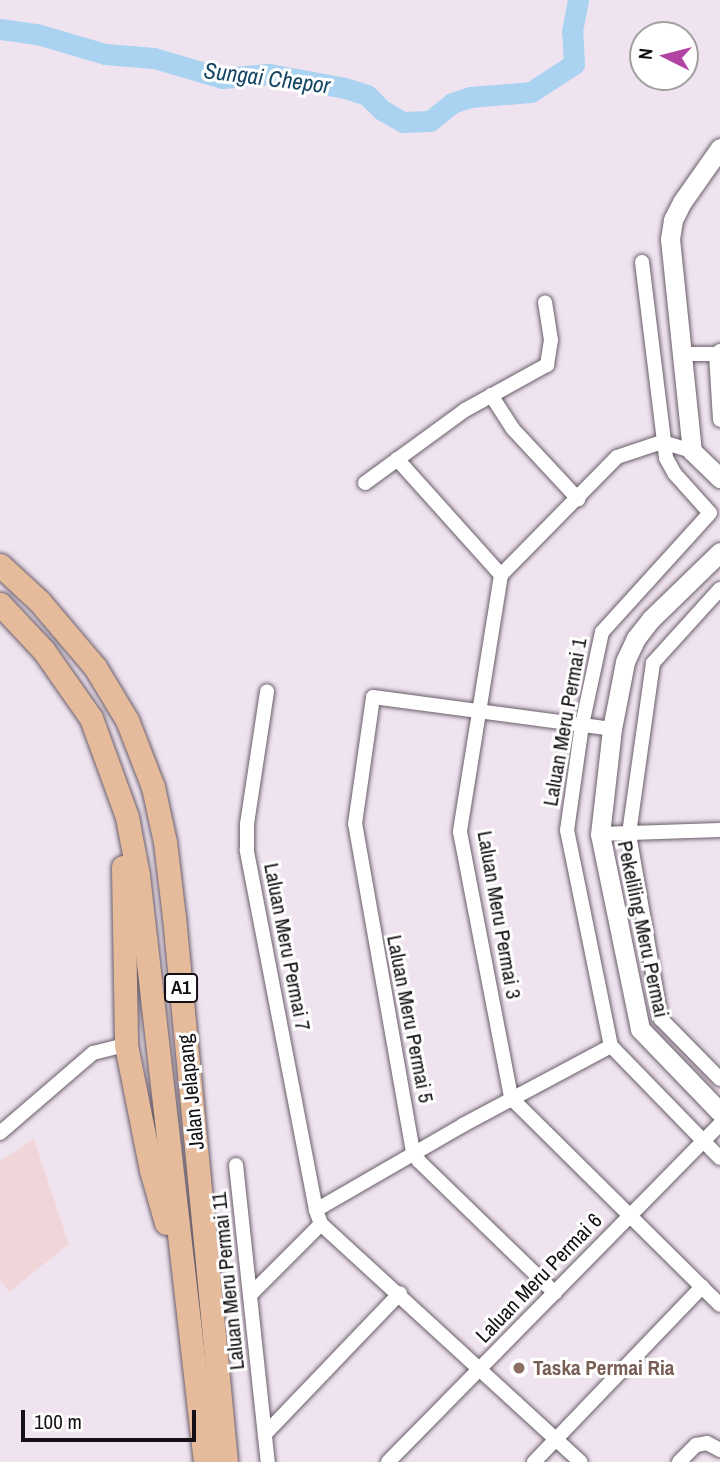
<!DOCTYPE html>
<style>
body{margin:0}
#map{position:relative;width:720px;height:1462px;overflow:hidden;background:#f0e3f0;font-family:"Archivo Narrow",sans-serif}
div>[style]{position:absolute}
.education>*{inset:0;background:#f1d6d9}
.river>*{height:21px;margin:-10.5px;padding:0 10.5px;transform-origin:10.5px;border-radius:10.5px;background:#aad3f1}
.roads{filter:drop-shadow(0 0 2px #685e69) drop-shadow(0 0 2px #685e69)}
.street>*{height:14px;margin:-7px;padding:0 7px;transform-origin:7px;border-radius:7px;background:#fff}
.secondary>*{height:19px;margin:-9.5px;padding:0 9.5px;transform-origin:9.5px;border-radius:9.5px;background:#fff}
.primary>*{height:23px;margin:-11.5px;padding:0 11.5px;transform-origin:11.5px;border-radius:11.5px;background:#e6bb9b}
.dots>*{width:19px;height:19px;translate:-50% -50%;box-sizing:border-box;border:4px solid #fff;border-radius:50%}
span{translate:-50% -50%;white-space:nowrap;text-align:center;line-height:1.15;-webkit-text-stroke:6px #fff;paint-order:stroke}
.shield-label span{padding:2px 5px;background:#fff;border:2px solid;border-radius:5px;-webkit-text-stroke-width:0}
.shield-label{font-size:19px;color:#141015;font-weight:700}
.street-label{font-size:21px;color:#141015}
.education-label{font-size:21px;color:#785e54;font-weight:700}
.left{translate:0 -50%;text-align:left}
.water-label{font-size:23px;color:#154663;font-style:italic}
.north{position:absolute;left:629px;top:21px;width:70px;height:70px;box-sizing:border-box;background:#fff;border:2px solid #a19fa1;border-radius:50%;rotate:276deg;font-size:19px;font-weight:700;line-height:28px;text-align:center;color:#141015}
.north::after{content:'';display:block;margin:auto;width:24px;height:32px;background:#b143a2;clip-path:polygon(50% 0,100% 100%,50% 72%,0 100%)}
.scale{position:absolute;left:21px;top:1410px;width:175px;height:32px;box-sizing:border-box;border:4px solid #141015;border-top:0;padding-left:9px;font-size:21px;line-height:24px;white-space:nowrap;color:#141015;-webkit-text-stroke:5px #fff;paint-order:stroke}
</style>
<div id="map">
<div class="education">
<div style="clip-path:polygon(34px 1139px,69px 1244px,9px 1292px,0 1280px,0 1161px)"></div>
</div>
<div class="river">
<div style="left:0;top:29px;width:37px;rotate:8deg"></div>
<div style="left:37px;top:34px;width:71px;rotate:16.4deg"></div>
<div style="left:105px;top:54px;width:49px;rotate:4.7deg"></div>
<div style="left:154px;top:58px;width:71px;rotate:16.4deg"></div>
<div style="left:222px;top:78px;width:47px;rotate:-4.9deg"></div>
<div style="left:269px;top:74px;width:77px;rotate:10.4deg"></div>
<div style="left:345px;top:88px;width:23px;rotate:18deg"></div>
<div style="left:367px;top:95px;width:21px;rotate:45deg"></div>
<div style="left:382px;top:110px;width:24px;rotate:30deg"></div>
<div style="left:403px;top:122px;width:27px;rotate:-2deg"></div>
<div style="left:430px;top:121px;width:28px;rotate:-39deg"></div>
<div style="left:452px;top:103px;width:19px;rotate:-18deg"></div>
<div style="left:470px;top:97px;width:61px;rotate:-4.7deg"></div>
<div style="left:531px;top:92px;width:51px;rotate:-33.1deg"></div>
<div style="left:574px;top:64px;width:33px;rotate:-93deg"></div>
<div style="left:572px;top:31px;width:32px;rotate:-79deg"></div>
</div>
<div class="roads">
<div class="street">
<div style="left:642px;top:262px;width:197px;rotate:83deg"></div>
<div style="left:666px;top:458px;width:18px;rotate:61deg"></div>
<div style="left:675px;top:474px;width:52px;rotate:48.1deg"></div>
<div style="left:710px;top:513px;width:161px;rotate:132.2deg"></div>
<div style="left:602px;top:632px;width:95px;rotate:102.1deg"></div>
<div style="left:582px;top:725px;width:106px;rotate:98.1deg"></div>
<div style="left:567px;top:830px;width:220px;rotate:78.5deg"></div>
<div style="left:611px;top:1046px;width:156px;rotate:45.8deg"></div>
<div style="left:680px;top:354px;width:36px"></div>
<div style="left:716px;top:354px;width:5px;rotate:-37deg"></div>
<div style="left:716px;top:354px;width:66px;rotate:86.5deg"></div>
<div style="left:491px;top:395px;width:40px;rotate:57.1deg"></div>
<div style="left:513px;top:429px;width:96px;rotate:47.1deg"></div>
<div style="left:692px;top:451px;width:31px;rotate:-163deg"></div>
<div style="left:662px;top:442px;width:47px;rotate:161.6deg"></div>
<div style="left:617px;top:457px;width:165px;rotate:134.5deg"></div>
<div style="left:501px;top:575px;width:260px;rotate:99.1deg"></div>
<div style="left:460px;top:832px;width:271px;rotate:79.1deg"></div>
<div style="left:511px;top:1098px;width:294px;rotate:44.7deg"></div>
<div style="left:397px;top:459px;width:156px;rotate:48.1deg"></div>
<div style="left:365px;top:483px;width:124px;rotate:-36.1deg"></div>
<div style="left:465px;top:410px;width:94px;rotate:-28.8deg"></div>
<div style="left:547px;top:365px;width:25px;rotate:-81deg"></div>
<div style="left:551px;top:340px;width:38px;rotate:-99deg"></div>
<div style="left:720px;top:589px;width:100px;rotate:132.2deg"></div>
<div style="left:653px;top:663px;width:173px;rotate:98deg"></div>
<div style="left:629px;top:834px;width:188px;rotate:80.2deg"></div>
<div style="left:661px;top:1019px;width:84px;rotate:45.5deg"></div>
<div style="left:600px;top:834px;width:120px;rotate:-1.9deg"></div>
<div style="left:0;top:1133px;width:123px;rotate:-40.7deg"></div>
<div style="left:93px;top:1053px;width:34px;rotate:-14deg"></div>
<div style="left:236px;top:1165px;width:299px;rotate:83.9deg"></div>
<div style="left:316px;top:1210px;width:170px;rotate:-30deg"></div>
<div style="left:463px;top:1125px;width:168px;rotate:-28.1deg"></div>
<div style="left:321px;top:1224px;width:352px;rotate:42.5deg"></div>
<div style="left:555px;top:1293px;width:190px;rotate:-135.9deg"></div>
<div style="left:419px;top:1161px;width:11px;rotate:-124deg"></div>
<div style="left:413px;top:1152px;width:333px;rotate:-100deg"></div>
<div style="left:355px;top:824px;width:128px;rotate:-81.9deg"></div>
<div style="left:373px;top:697px;width:241px;rotate:7.6deg"></div>
<div style="left:251px;top:1294px;width:99px;rotate:-45deg"></div>
<div style="left:321px;top:1224px;width:15px;rotate:-110deg"></div>
<div style="left:316px;top:1210px;width:367px;rotate:-100.9deg"></div>
<div style="left:247px;top:850px;width:26px;rotate:-90deg"></div>
<div style="left:247px;top:824px;width:134px;rotate:-81.4deg"></div>
<div style="left:265px;top:1434px;width:195px;rotate:-46.2deg"></div>
<div style="left:388px;top:1462px;width:474px;rotate:-45.5deg"></div>
<div style="left:534px;top:1462px;width:243px;rotate:-46.2deg"></div>
<div style="left:679px;top:1462px;width:24px;rotate:-45deg"></div>
<div style="left:696px;top:1445px;width:11px;rotate:-10deg"></div>
<div style="left:707px;top:1443px;width:15px;rotate:28deg"></div>
</div>
<div class="secondary">
<div style="left:720px;top:148px;width:66px;rotate:125.1deg"></div>
<div style="left:682px;top:202px;width:20px;rotate:117deg"></div>
<div style="left:673px;top:220px;width:19px;rotate:99deg"></div>
<div style="left:670px;top:239px;width:213px;rotate:84.1deg"></div>
<div style="left:692px;top:451px;width:39px;rotate:44deg"></div>
<div style="left:720px;top:552px;width:96px;rotate:135.8deg"></div>
<div style="left:651px;top:619px;width:24px;rotate:128deg"></div>
<div style="left:636px;top:638px;width:26px;rotate:115deg"></div>
<div style="left:625px;top:662px;width:68px;rotate:101deg"></div>
<div style="left:612px;top:729px;width:106px;rotate:96.5deg"></div>
<div style="left:600px;top:834px;width:199px;rotate:78.4deg"></div>
<div style="left:640px;top:1029px;width:115px;rotate:46.1deg"></div>
</div>
<div class="primary">
<div style="left:0;top:565px;width:53px;rotate:42.7deg"></div>
<div style="left:39px;top:601px;width:87px;rotate:49.7deg"></div>
<div style="left:95px;top:667px;width:62px;rotate:58.9deg"></div>
<div style="left:127px;top:720px;width:72px;rotate:68.8deg"></div>
<div style="left:153px;top:787px;width:56px;rotate:77.7deg"></div>
<div style="left:165px;top:842px;width:76px;rotate:83.2deg"></div>
<div style="left:174px;top:917px;width:547px;rotate:84.55deg"></div>
<div style="left:0;top:604px;width:64px;rotate:46.9deg"></div>
<div style="left:44px;top:651px;width:82px;rotate:55deg"></div>
<div style="left:91px;top:718px;width:105px;rotate:70deg"></div>
<div style="left:127px;top:817px;width:59px;rotate:79.3deg"></div>
<div style="left:138px;top:875px;width:591px;rotate:83.49deg"></div>
<div style="left:123px;top:867px;width:178px;rotate:89deg"></div>
<div style="left:126px;top:1045px;width:127px;rotate:78.7deg"></div>
<div style="left:151px;top:1170px;width:55px;rotate:74.2deg"></div>
</div>
</div>
<div class="dots">
<div style="left:519px;top:1368px;background:#8d6e63"></div>
</div>
<div class="shield-label">
<span style="left:181px;top:988px">A1</span>
</div>
<div class="street-label">
<span style="left:565px;top:722px;rotate:-80deg">Laluan Meru Permai 1</span>
<span style="left:499px;top:915px;rotate:80deg">Laluan Meru Permai 3</span>
<span style="left:643px;top:929px;rotate:78deg">Pekeliling Meru Permai</span>
<span style="left:287px;top:947px;rotate:79deg">Laluan Meru Permai 7</span>
<span style="left:410px;top:1019px;rotate:79deg">Laluan Meru Permai 5</span>
<span style="left:191px;top:1092px;rotate:-96deg">Jalan Jelapang</span>
<span style="left:539px;top:1278px;rotate:-46deg">Laluan Meru Permai 6</span>
<span style="left:228px;top:1281px;rotate:-96deg">Laluan Meru Permai 11</span>
</div>
<div class="education-label">
<span class="left" style="left:533px;top:1368px">Taska Permai Ria</span>
</div>
<div class="water-label">
<span style="left:267px;top:78px;rotate:7deg">Sungai Chepor</span>
</div>
<div class="north">N</div>
<div class="scale">100 m</div>
</div>
